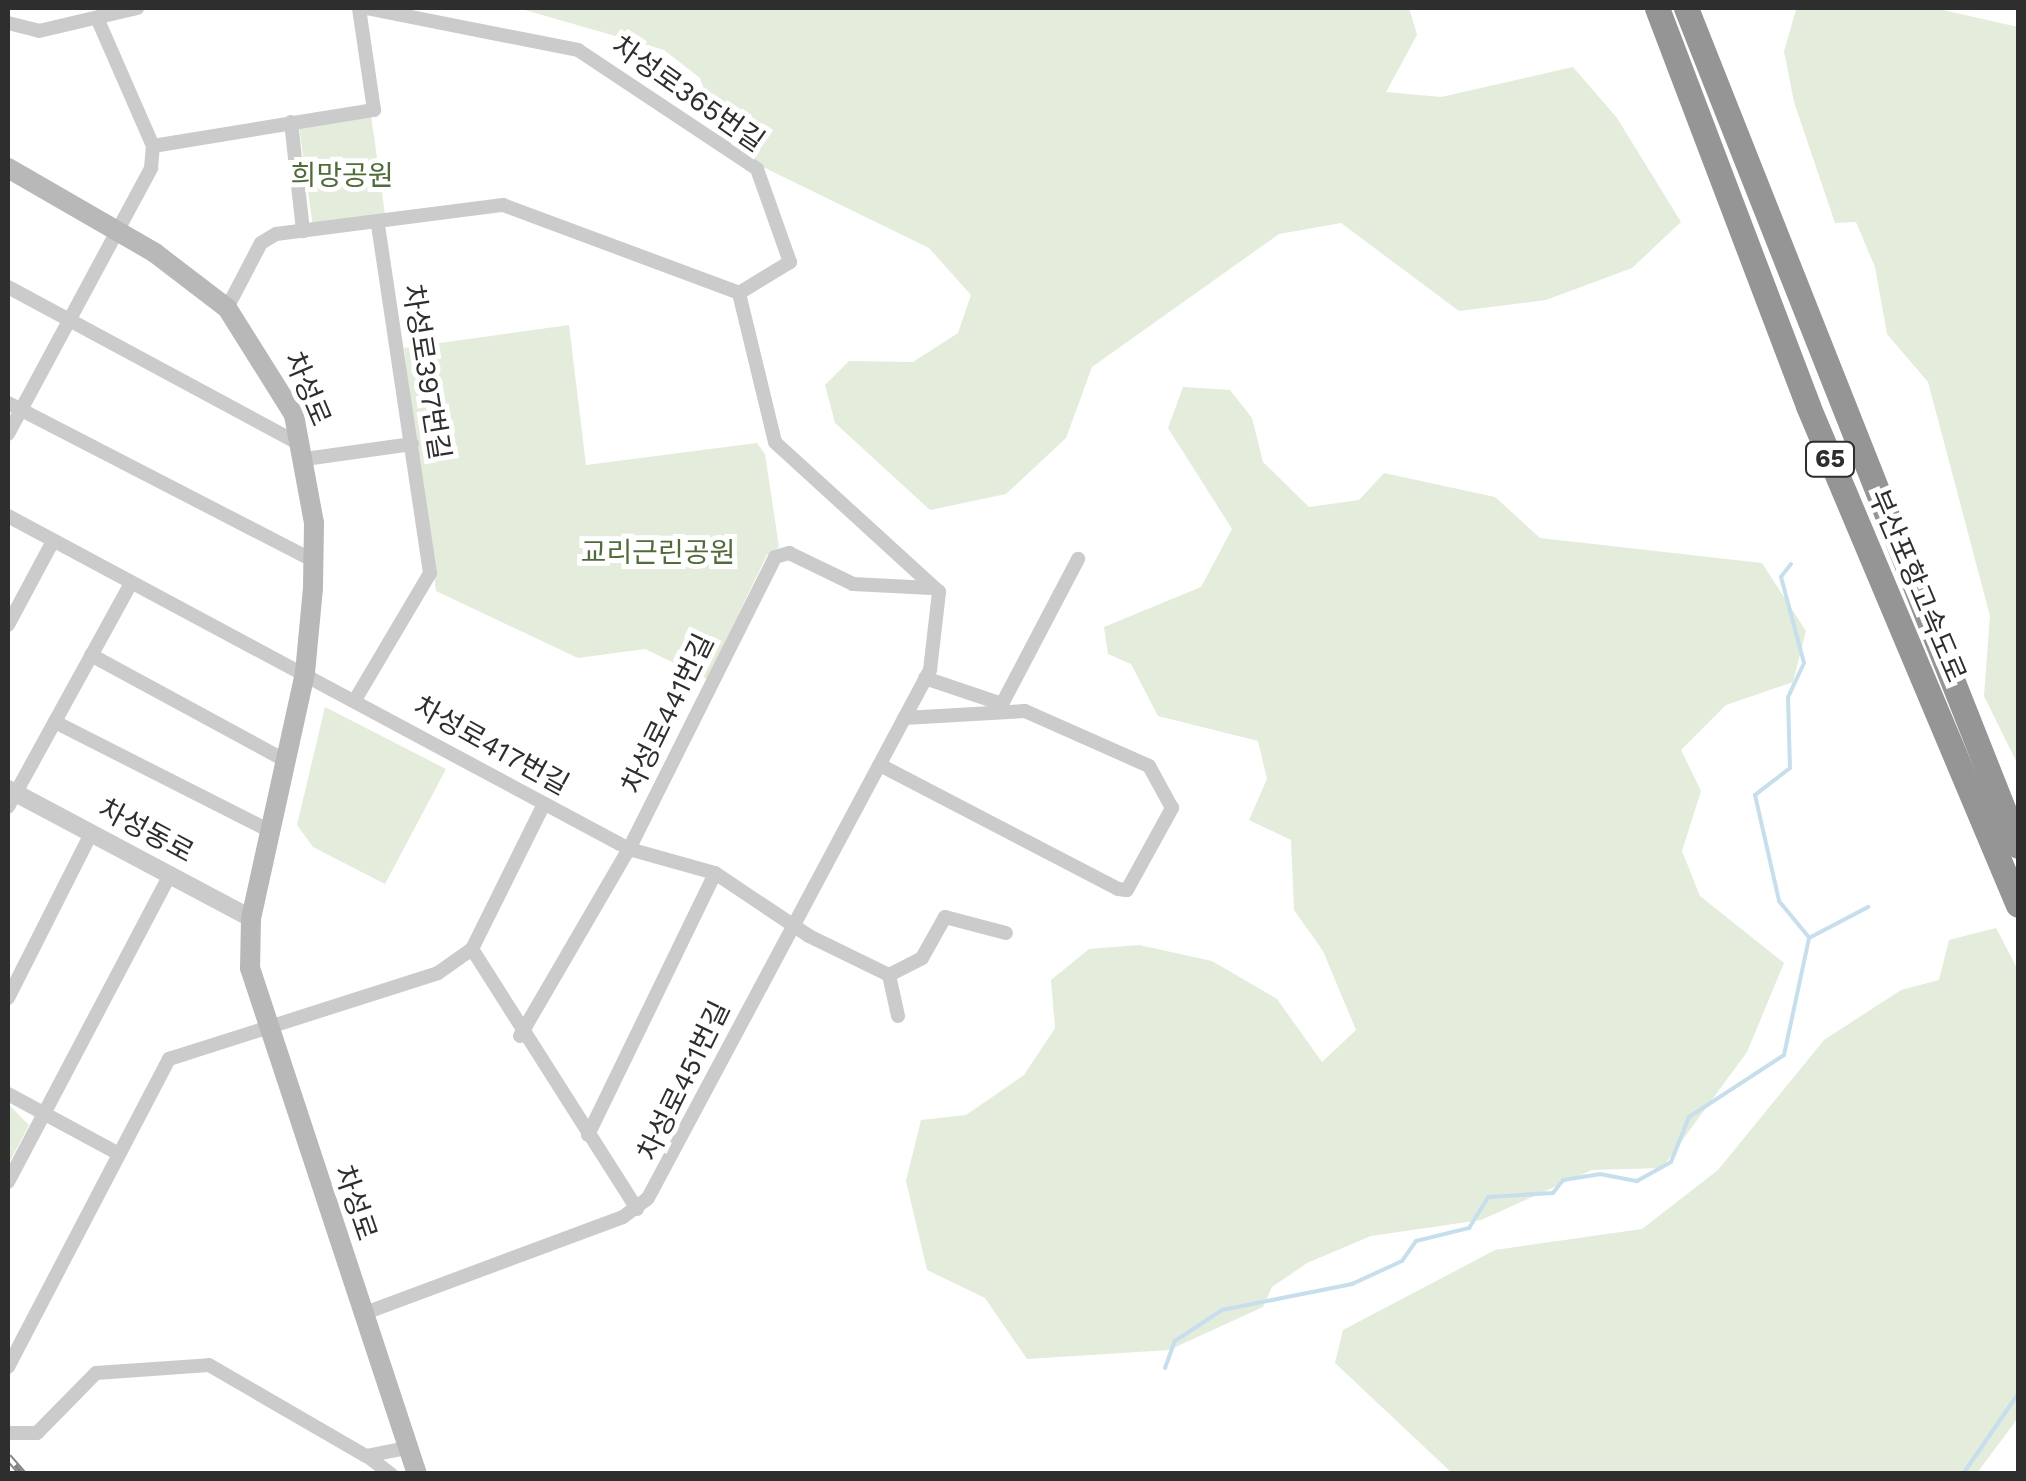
<!DOCTYPE html>
<meta charset="utf-8">
<style>
body{margin:0}
#map{position:relative;width:2026px;height:1481px;overflow:hidden;background:#fff;font-family:"Work Sans","Noto Sans KR",sans-serif}
div>[style]{position:absolute}
.green>*{inset:0;background:#e4ecdb;transform-origin:0 0}
.stream>*{height:4px;margin:-2px;padding:0 2px;transform-origin:2px;border-radius:2px;background:#c7deed}
.minor>*{height:14px;margin:-7px;padding:0 7px;transform-origin:7px;border-radius:7px;background:#cbcbcb}
.tertiary>*{height:18px;margin:-9px;padding:0 9px;transform-origin:9px;border-radius:9px;background:#cbcbcb}
.secondary>*{height:20px;margin:-10px;padding:0 10px;transform-origin:10px;border-radius:10px;background:#b8b8b8}
.motorway>*{height:25px;margin:-12.5px;padding:0 12.5px;transform-origin:12.5px;border-radius:12.5px;background:#959595}
.rail>*{height:8px;margin-top:-4px;transform-origin:0;background:repeating-linear-gradient(90deg,#fff 0 11px,#838383 0 22px);box-sizing:border-box;border-block:2px solid #838383}
span{translate:-50% -50%;white-space:nowrap;text-align:center;line-height:1.15;-webkit-text-stroke:10px #fff;paint-order:stroke}
.shield-label span{padding:2px 8px;background:#fff;border:2px solid;border-radius:8px;-webkit-text-stroke-width:0}
.shield-label{font-size:25px;color:#2e2e2e;font-weight:700}
.street-label{font-size:28px;color:#2e2e2e}
.park-label{font-size:28px;color:#516c3a}
.frame{position:absolute;inset:0;border:10px solid #2e2e2e;pointer-events:none}
</style>
<div id="map">
<div class="green">
<div style="clip-path:polygon(518px 8px,1409px 8px,1417px 35px,1386px 92px,1441px 97px,1573px 67px,1617px 118px,1681px 222px,1632px 268px,1546px 300px,1459px 311px,1341px 223px,1279px 234px,1092px 367px,1066px 438px,1006px 494px,930px 510px,835px 423px,825px 385px,849px 361px,913px 362px,958px 333px,971px 295px,929px 248px,724px 148px,700px 78px,664px 50px)"></div>
<div style="clip-path:polygon(1858px 8px,1934px 8px,2018px 27px,2018px 765px,1984px 696px,1990px 616px,1928px 382px,1887px 334px,1875px 267px,1856px 222px,1835px 223px,1794px 102px,1784px 51px,1796px 10px)"></div>
<div style="left:371px;top:115px;width:101px;height:73px;rotate:82deg"></div>
<div style="clip-path:polygon(569px 325px,586px 465px,757px 443px,765px 454px,779px 547px,767px 555px,707px 679px,645px 649px,578px 658px,436px 591px,404px 348px)"></div>
<div style="clip-path:polygon(1183px 387px,1230px 390px,1252px 418px,1263px 462px,1309px 507px,1359px 500px,1384px 473px,1495px 497px,1540px 538px,1762px 563px,1806px 631px,1793px 682px,1726px 705px,1681px 750px,1701px 791px,1682px 851px,1700px 896px,1784px 963px,1747px 1052px,1662px 1168px,1592px 1170px,1481px 1220px,1371px 1236px,1307px 1263px,1272px 1287px,1263px 1307px,1169px 1350px,1027px 1359px,985px 1298px,927px 1270px,906px 1181px,921px 1120px,966px 1115px,1024px 1075px,1055px 1028px,1051px 980px,1089px 949px,1139px 945px,1212px 961px,1277px 999px,1322px 1062px,1356px 1030px,1323px 951px,1294px 910px,1291px 840px,1249px 820px,1267px 779px,1258px 741px,1158px 716px,1131px 664px,1108px 654px,1104px 627px,1201px 587px,1232px 529px,1168px 428px)"></div>
<div style="clip-path:polygon(325px 707px,446px 769px,385px 884px,313px 847px,297px 825px)"></div>
<div style="clip-path:polygon(1996px 928px,2018px 970px,2018px 1418px,1977px 1473px,1452px 1473px,1335px 1363px,1343px 1330px,1495px 1250px,1642px 1229px,1718px 1170px,1824px 1040px,1901px 990px,1939px 980px,1949px 940px)"></div>
<div style="clip-path:polygon(8px 1104px,29px 1125px,8px 1165px)"></div>
</div>
<div class="stream">
<div style="left:1791px;top:564px;width:16px;rotate:128deg"></div>
<div style="left:1781px;top:577px;width:89px;rotate:75deg"></div>
<div style="left:1804px;top:663px;width:38px;rotate:115deg"></div>
<div style="left:1788px;top:697px;width:71px;rotate:88.4deg"></div>
<div style="left:1790px;top:768px;width:44px;rotate:142.4deg"></div>
<div style="left:1755px;top:795px;width:109px;rotate:77.2deg"></div>
<div style="left:1779px;top:901px;width:45px;rotate:50.4deg"></div>
<div style="left:1165px;top:1368px;width:29px;rotate:-70deg"></div>
<div style="left:1175px;top:1341px;width:56px;rotate:-33.4deg"></div>
<div style="left:1222px;top:1310px;width:133px;rotate:-11.3deg"></div>
<div style="left:1352px;top:1284px;width:55px;rotate:-24.7deg"></div>
<div style="left:1402px;top:1261px;width:24px;rotate:-55deg"></div>
<div style="left:1416px;top:1241px;width:55px;rotate:-13.8deg"></div>
<div style="left:1469px;top:1228px;width:36px;rotate:-58deg"></div>
<div style="left:1488px;top:1197px;width:65px;rotate:-3.5deg"></div>
<div style="left:1553px;top:1193px;width:16px;rotate:-52deg"></div>
<div style="left:1563px;top:1180px;width:37px;rotate:-9deg"></div>
<div style="left:1600px;top:1174px;width:38px;rotate:11deg"></div>
<div style="left:1637px;top:1181px;width:39px;rotate:-29deg"></div>
<div style="left:1671px;top:1162px;width:48px;rotate:-68.2deg"></div>
<div style="left:1689px;top:1117px;width:113px;rotate:-33.1deg"></div>
<div style="left:1784px;top:1055px;width:120px;rotate:-77.9deg"></div>
<div style="left:1809px;top:938px;width:67px;rotate:-27.7deg"></div>
<div style="left:1963px;top:1474px;width:97px;rotate:-55.5deg"></div>
</div>
<div class="minor">
<div style="left:366px;top:8px;width:216px;rotate:11.2deg"></div>
<div style="left:578px;top:50px;width:215px;rotate:33.6deg"></div>
<div style="left:757px;top:169px;width:99px;rotate:70.5deg"></div>
<div style="left:790px;top:262px;width:60px;rotate:148.7deg"></div>
<div style="left:8px;top:23px;width:32px;rotate:14deg"></div>
<div style="left:39px;top:31px;width:101px;rotate:-13.2deg"></div>
<div style="left:291px;top:122px;width:110px;rotate:83.7deg"></div>
<div style="left:153px;top:146px;width:224px;rotate:-9.3deg"></div>
<div style="left:374px;top:110px;width:103px;rotate:-98.4deg"></div>
<div style="left:8px;top:287px;width:333px;rotate:28.3deg"></div>
<div style="left:227px;top:308px;width:73px;rotate:-62.4deg"></div>
<div style="left:261px;top:243px;width:17px;rotate:-31deg"></div>
<div style="left:276px;top:234px;width:229px;rotate:-7.3deg"></div>
<div style="left:503px;top:205px;width:252px;rotate:20.4deg"></div>
<div style="left:8px;top:403px;width:344px;rotate:27.3deg"></div>
<div style="left:8px;top:434px;width:302px;rotate:-61.7deg"></div>
<div style="left:151px;top:168px;width:22px;rotate:-85deg"></div>
<div style="left:153px;top:146px;width:137px;rotate:-113.6deg"></div>
<div style="left:305px;top:459px;width:108px;rotate:-8deg"></div>
<div style="left:8px;top:516px;width:705px;rotate:28.2deg"></div>
<div style="left:629px;top:849px;width:89px;rotate:15.6deg"></div>
<div style="left:715px;top:873px;width:113px;rotate:33.8deg"></div>
<div style="left:809px;top:936px;width:89px;rotate:26deg"></div>
<div style="left:8px;top:625px;width:95px;rotate:-61.8deg"></div>
<div style="left:91px;top:655px;width:222px;rotate:28.5deg"></div>
<div style="left:925px;top:678px;width:81px;rotate:18.7deg"></div>
<div style="left:1002px;top:704px;width:164px;rotate:-62.3deg"></div>
<div style="left:355px;top:700px;width:147px;rotate:-59.4deg"></div>
<div style="left:430px;top:573px;width:354px;rotate:-98.5deg"></div>
<div style="left:55px;top:722px;width:241px;rotate:26.9deg"></div>
<div style="left:880px;top:765px;width:268px;rotate:27.5deg"></div>
<div style="left:1118px;top:889px;width:9px;rotate:6deg"></div>
<div style="left:1127px;top:890px;width:94px;rotate:-61.2deg"></div>
<div style="left:1172px;top:808px;width:48px;rotate:-118.7deg"></div>
<div style="left:1149px;top:766px;width:136px;rotate:-156.1deg"></div>
<div style="left:1025px;top:711px;width:121px;rotate:176.7deg"></div>
<div style="left:8px;top:807px;width:256px;rotate:-61.2deg"></div>
<div style="left:472px;top:949px;width:308px;rotate:57.6deg"></div>
<div style="left:889px;top:975px;width:37px;rotate:-27deg"></div>
<div style="left:922px;top:958px;width:47px;rotate:-60.7deg"></div>
<div style="left:945px;top:917px;width:63px;rotate:14.7deg"></div>
<div style="left:889px;top:975px;width:42px;rotate:77.6deg"></div>
<div style="left:8px;top:998px;width:184px;rotate:-63.2deg"></div>
<div style="left:520px;top:1036px;width:216px;rotate:-59.8deg"></div>
<div style="left:629px;top:849px;width:326px;rotate:-63.4deg"></div>
<div style="left:775px;top:557px;width:15px;rotate:-16deg"></div>
<div style="left:789px;top:553px;width:71px;rotate:25.8deg"></div>
<div style="left:853px;top:584px;width:78px;rotate:2.9deg"></div>
<div style="left:8px;top:1094px;width:126px;rotate:28.4deg"></div>
<div style="left:588px;top:1135px;width:291px;rotate:-64.1deg"></div>
<div style="left:8px;top:1182px;width:347px;rotate:-62.2deg"></div>
<div style="left:365px;top:1313px;width:275px;rotate:-20.4deg"></div>
<div style="left:623px;top:1217px;width:31px;rotate:-37deg"></div>
<div style="left:648px;top:1198px;width:599px;rotate:-61.89deg"></div>
<div style="left:930px;top:670px;width:79px;rotate:-83.4deg"></div>
<div style="left:939px;top:592px;width:222px;rotate:-137.6deg"></div>
<div style="left:775px;top:442px;width:153px;rotate:-103.6deg"></div>
<div style="left:8px;top:1367px;width:348px;rotate:-62.4deg"></div>
<div style="left:169px;top:1059px;width:282px;rotate:-17.7deg"></div>
<div style="left:438px;top:973px;width:42px;rotate:-35.2deg"></div>
<div style="left:472px;top:949px;width:162px;rotate:-63.6deg"></div>
<div style="left:8px;top:1433px;width:29px"></div>
<div style="left:37px;top:1433px;width:84px;rotate:-45.5deg"></div>
<div style="left:96px;top:1373px;width:113px;rotate:-4deg"></div>
<div style="left:209px;top:1365px;width:181px;rotate:30.1deg"></div>
<div style="left:366px;top:1456px;width:42px;rotate:-11deg"></div>
<div style="left:367px;top:1456px;width:30px;rotate:37deg"></div>
</div>
<div class="tertiary">
<div style="left:8px;top:789px;width:275px;rotate:28deg"></div>
</div>
<div class="secondary">
<div style="left:8px;top:168px;width:170px;rotate:30deg"></div>
<div style="left:155px;top:253px;width:91px;rotate:37.4deg"></div>
<div style="left:227px;top:308px;width:126px;rotate:57.9deg"></div>
<div style="left:294px;top:415px;width:110px;rotate:79.5deg"></div>
<div style="left:314px;top:523px;width:65px;rotate:90.9deg"></div>
<div style="left:313px;top:588px;width:85px;rotate:95.4deg"></div>
<div style="left:305px;top:673px;width:251px;rotate:102.4deg"></div>
<div style="left:251px;top:918px;width:50px;rotate:91.1deg"></div>
<div style="left:250px;top:968px;width:533px;rotate:71.74deg"></div>
</div>
<div class="motorway">
<div style="left:1657px;top:8px;width:426px;rotate:69.2deg"></div>
<div style="left:1808px;top:406px;width:541px;rotate:67.18deg"></div>
<div style="left:1686px;top:8px;width:901px;rotate:68.39deg"></div>
</div>
<div class="rail">
<div style="left:8px;top:1457px;width:23px;rotate:49deg"></div>
</div>
<div class="shield-label">
<span style="left:1830px;top:459px">65</span>
</div>
<div class="street-label">
<span style="left:688px;top:94px;rotate:35deg">차성로365번길</span>
<span style="left:426px;top:372px;rotate:81deg">차성로397번길</span>
<span style="left:307px;top:389px;rotate:67deg">차성로</span>
<span style="left:1917px;top:586px;rotate:67deg">부산포항고속도로</span>
<span style="left:668px;top:714px;rotate:-64deg">차성로441번길</span>
<span style="left:491px;top:746px;rotate:29deg">차성로417번길</span>
<span style="left:146px;top:831px;rotate:28deg">차성동로</span>
<span style="left:684px;top:1081px;rotate:-64deg">차성로451번길</span>
<span style="left:355px;top:1203px;rotate:71deg">차성로</span>
</div>
<div class="park-label">
<span style="left:342px;top:176px">희망공원</span>
<span style="left:658px;top:553px">교리근린공원</span>
</div>
<div class="frame"></div>
</div>
